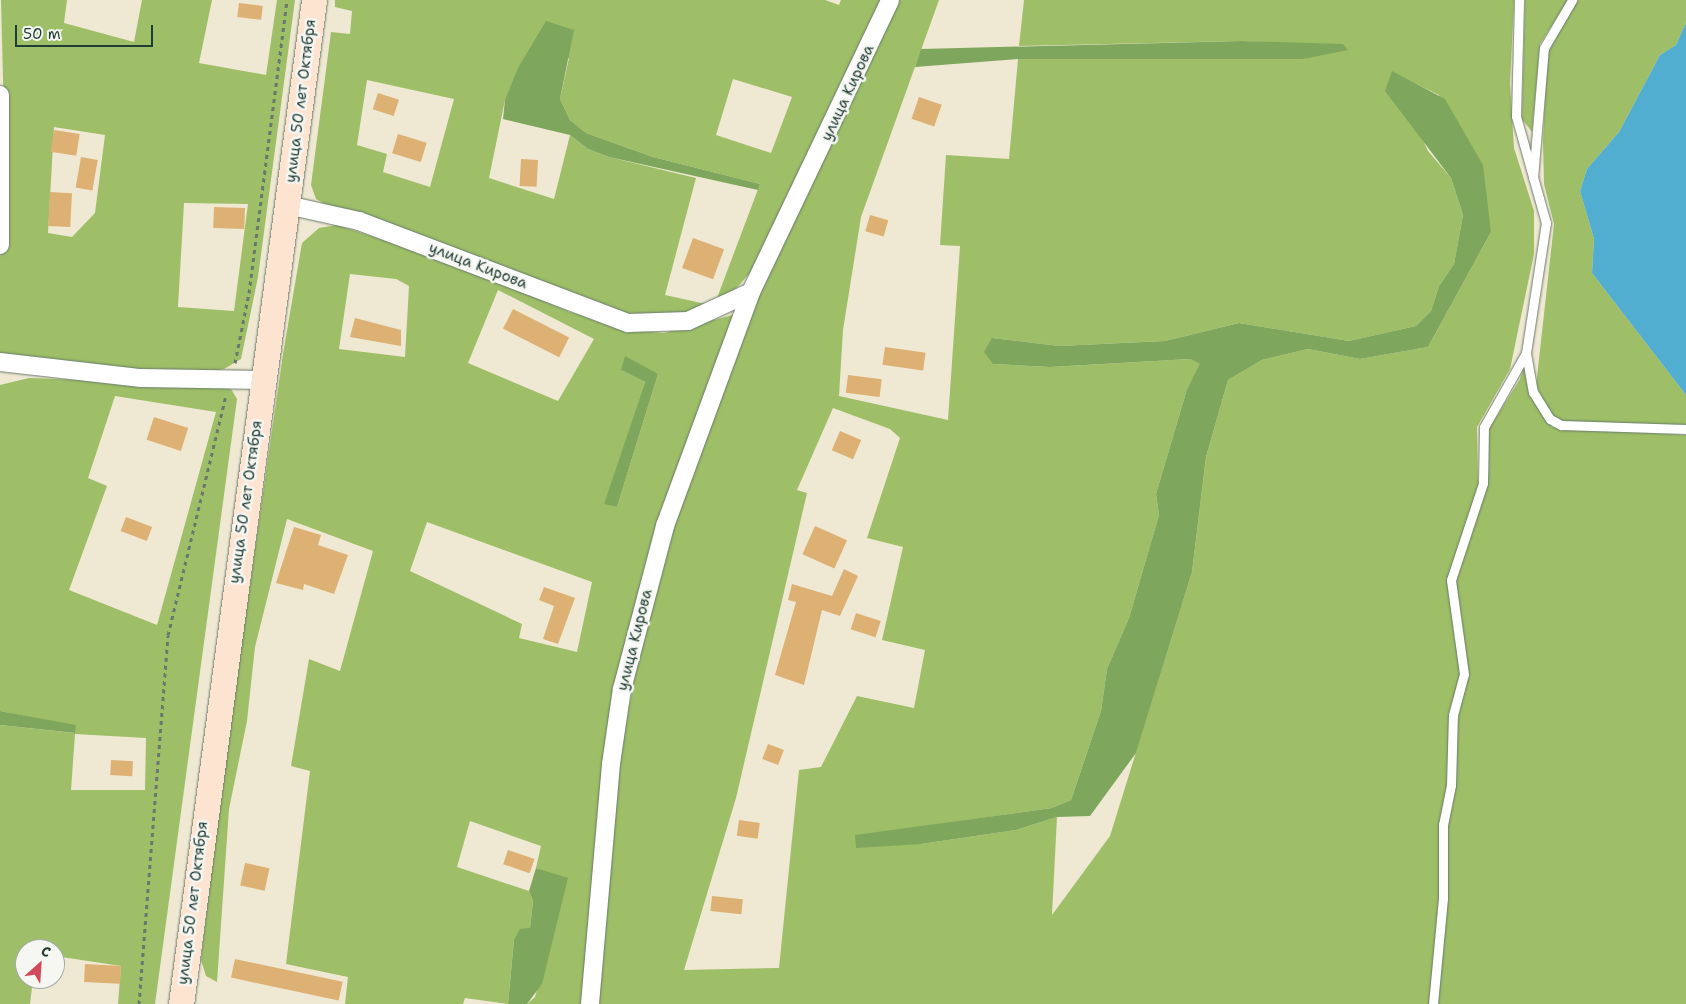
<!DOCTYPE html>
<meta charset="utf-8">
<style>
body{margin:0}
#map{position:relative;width:1686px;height:1004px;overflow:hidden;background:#efe8d2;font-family:"Shantell Sans",sans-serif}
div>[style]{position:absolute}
.green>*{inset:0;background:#9ebf67}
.forest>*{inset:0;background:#7ea65c}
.water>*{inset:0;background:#52aed0}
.building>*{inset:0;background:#ddb073;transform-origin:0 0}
.path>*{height:3px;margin-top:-1.5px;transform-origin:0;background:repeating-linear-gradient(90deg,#68796b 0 4px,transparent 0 8px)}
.roads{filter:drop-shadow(0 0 1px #68796b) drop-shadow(0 0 1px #68796b)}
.lane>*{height:9px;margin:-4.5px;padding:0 4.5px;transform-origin:4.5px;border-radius:4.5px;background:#fff}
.street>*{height:18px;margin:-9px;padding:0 9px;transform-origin:9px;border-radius:9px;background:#fff}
.secondary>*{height:25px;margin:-12.5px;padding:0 12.5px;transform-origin:12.5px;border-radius:12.5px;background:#fde4d1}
span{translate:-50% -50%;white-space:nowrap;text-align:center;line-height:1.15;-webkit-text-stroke:5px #f6f6f2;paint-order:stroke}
.street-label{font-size:15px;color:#1f3d34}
.north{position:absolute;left:15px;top:939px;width:50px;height:50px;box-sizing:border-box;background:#f6f6f2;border:1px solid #a0aca6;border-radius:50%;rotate:26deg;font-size:14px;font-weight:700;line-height:20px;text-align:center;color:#1f3d34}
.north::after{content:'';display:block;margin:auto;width:18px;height:22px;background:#d1495b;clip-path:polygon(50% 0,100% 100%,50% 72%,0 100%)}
.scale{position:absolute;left:15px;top:25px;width:138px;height:22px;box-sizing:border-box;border:2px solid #1f3d34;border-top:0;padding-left:6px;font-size:15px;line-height:18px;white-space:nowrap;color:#1f3d34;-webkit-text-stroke:4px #f6f6f2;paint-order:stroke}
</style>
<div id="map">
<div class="green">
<div style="clip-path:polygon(evenodd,1px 0,67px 0,64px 23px,134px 42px,142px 0,212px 0,199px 63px,266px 75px,277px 0,295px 0,258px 277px,241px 359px,224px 369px,193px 375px,0 358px,0 256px,7px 238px,1px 0,54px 127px,105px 135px,95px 213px,72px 237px,48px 233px,54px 127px,1px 0,184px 203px,248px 204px,234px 311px,178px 307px,184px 203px)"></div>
<div style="clip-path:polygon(evenodd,335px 0,825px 0,839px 5px,841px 0,884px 0,760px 262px,732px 293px,700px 315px,627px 318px,489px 261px,388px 223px,334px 209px,316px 199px,311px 185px,331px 32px,350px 34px,352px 11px,335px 7px,335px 0,569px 58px,560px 99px,570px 120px,586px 133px,653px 157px,760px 184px,717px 298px,706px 304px,665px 295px,696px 178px,609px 157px,588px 149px,570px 135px,554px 199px,489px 178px,505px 100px,569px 58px,335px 0,733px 79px,792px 97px,771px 153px,716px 135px,733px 79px,335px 0,367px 80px,454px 99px,430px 187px,383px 172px,387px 154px,357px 145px,367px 80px)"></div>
<div style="clip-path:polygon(evenodd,897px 0,939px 0,861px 217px,843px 330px,839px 396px,948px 420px,960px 246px,940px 245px,946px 155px,1009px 159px,1018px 59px,1303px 59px,1343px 47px,1241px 41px,1019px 46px,1024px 0,1514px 0,1510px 84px,1514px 148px,1534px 211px,1534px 254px,1510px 369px,1477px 427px,1478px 483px,1489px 472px,1489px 429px,1520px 379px,1524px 366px,1529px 394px,1552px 427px,1686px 435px,1686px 1004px,596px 1004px,618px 765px,642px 639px,670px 530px,749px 313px,897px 0,1392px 72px,1439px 95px,1491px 232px,1428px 347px,1360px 359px,1308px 349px,1262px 360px,1228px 380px,1206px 457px,1192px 572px,1110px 836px,1052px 915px,1057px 817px,1016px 830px,921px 844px,855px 836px,1052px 808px,1071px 800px,1101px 711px,1107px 669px,1129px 618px,1159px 515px,1156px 494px,1187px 389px,1201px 364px,1190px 359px,1050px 367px,993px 364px,992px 338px,1059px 346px,1165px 341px,1239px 323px,1349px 341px,1416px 326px,1431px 311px,1439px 286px,1454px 264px,1463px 215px,1451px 178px,1428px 151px,1392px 72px,897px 0,833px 408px,890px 429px,900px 438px,867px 538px,903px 547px,882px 640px,925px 650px,914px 708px,857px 696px,821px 767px,799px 770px,779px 968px,684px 970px,736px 798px,807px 493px,797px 490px,833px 408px)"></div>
<div style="clip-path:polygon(1525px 0,1568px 0,1540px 44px,1532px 132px,1522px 119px)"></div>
<div style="clip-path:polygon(1578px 0,1686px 0,1686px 23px,1676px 45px,1660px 55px,1619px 132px,1587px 169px,1580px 191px,1594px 239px,1592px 273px,1686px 395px,1686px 426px,1563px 421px,1552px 415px,1536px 386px,1554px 224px,1544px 184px,1543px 141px,1547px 54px,1558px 26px)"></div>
<div style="clip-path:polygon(evenodd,337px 225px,446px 260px,570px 312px,628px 330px,664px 333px,740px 313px,649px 555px,582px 1004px,527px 1004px,535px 997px,567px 879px,536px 868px,541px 846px,470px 821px,457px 867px,529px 891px,533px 901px,530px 928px,514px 940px,508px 1004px,465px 998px,463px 1004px,345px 1004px,348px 977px,286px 964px,310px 771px,291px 766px,309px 659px,340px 671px,373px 551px,287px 519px,255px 647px,247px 721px,229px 809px,217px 982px,206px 976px,201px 960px,221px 786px,283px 354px,302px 243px,319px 228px,337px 225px,350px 274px,396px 279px,409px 286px,405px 357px,339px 349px,350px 274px,337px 225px,498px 290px,594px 339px,558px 401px,468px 363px,498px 290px,337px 225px,621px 370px,658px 374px,617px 507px,605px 503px,645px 382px,621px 370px,337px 225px,427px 522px,592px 582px,577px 652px,519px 638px,522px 624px,410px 571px,427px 522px)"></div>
<div style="clip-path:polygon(evenodd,29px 378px,217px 385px,231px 389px,237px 399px,155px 1004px,118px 1004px,121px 966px,55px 956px,55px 949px,25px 949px,25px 979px,33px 979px,30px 1004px,0 1004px,0 725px,74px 733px,75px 726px,0 711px,0 385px,29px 378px,115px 396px,216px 412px,157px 625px,69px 590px,107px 486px,88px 478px,115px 396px,29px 378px,75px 734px,146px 738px,145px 790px,71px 790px,75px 734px)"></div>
</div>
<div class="forest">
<div style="clip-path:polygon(546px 21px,574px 30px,560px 99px,570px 120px,586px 133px,653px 157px,760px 184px,758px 190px,609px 157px,588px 149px,570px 135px,503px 119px,505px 100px,518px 68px)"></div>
<div style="clip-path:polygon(1241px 41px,1343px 44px,1348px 50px,1303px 59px,1018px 59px,915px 67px,921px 49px)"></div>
<div style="clip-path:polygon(1392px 71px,1445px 99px,1483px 165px,1491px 232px,1428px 347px,1360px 359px,1308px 349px,1262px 360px,1228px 380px,1206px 457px,1192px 572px,1136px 753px,1090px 816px,1057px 817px,1016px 830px,921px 844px,856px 848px,855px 835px,1052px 808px,1071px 800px,1101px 711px,1107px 669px,1129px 618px,1159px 515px,1156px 494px,1187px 389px,1200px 364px,1190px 359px,1050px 367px,993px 364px,984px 352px,992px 338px,1059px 346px,1165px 341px,1239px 323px,1349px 341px,1416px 326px,1431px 311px,1439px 286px,1454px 264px,1463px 215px,1451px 178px,1385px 91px)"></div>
<div style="clip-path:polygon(625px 356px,658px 374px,617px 507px,604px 504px,645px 382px,621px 370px)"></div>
<div style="clip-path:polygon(0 711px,76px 725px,75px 733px,0 725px)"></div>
<div style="clip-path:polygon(536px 868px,568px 878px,542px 984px,527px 1004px,508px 1004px,514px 940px,520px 929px,530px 928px,533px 901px,529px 891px)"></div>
</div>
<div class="water">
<div style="clip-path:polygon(1686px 23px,1686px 395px,1592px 273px,1594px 239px,1580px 191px,1587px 169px,1619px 132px,1660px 55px,1676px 45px)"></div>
</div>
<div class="building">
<div style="left:239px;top:3px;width:24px;height:14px;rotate:7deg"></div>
<div style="left:378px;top:93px;width:22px;height:17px;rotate:18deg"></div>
<div style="left:919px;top:97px;width:24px;height:23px;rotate:19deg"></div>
<div style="left:54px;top:130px;width:26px;height:22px;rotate:9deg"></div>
<div style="left:398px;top:134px;width:30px;height:20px;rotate:17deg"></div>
<div style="left:81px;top:157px;width:17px;height:31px;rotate:10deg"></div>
<div style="left:521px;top:159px;width:17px;height:27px;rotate:3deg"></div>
<div style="left:50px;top:192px;width:22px;height:34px;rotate:3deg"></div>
<div style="left:214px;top:207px;width:31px;height:21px;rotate:2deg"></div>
<div style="left:870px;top:215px;width:19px;height:17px;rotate:16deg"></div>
<div style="left:693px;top:238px;width:33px;height:32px;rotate:20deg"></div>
<div style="left:513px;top:309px;width:63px;height:22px;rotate:27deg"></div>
<div style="clip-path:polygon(355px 318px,401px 330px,401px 346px,350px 337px)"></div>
<div style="left:885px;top:347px;width:41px;height:18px;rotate:8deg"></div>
<div style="left:848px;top:375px;width:34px;height:18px;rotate:7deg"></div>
<div style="left:154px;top:417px;width:36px;height:24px;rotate:18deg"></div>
<div style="left:840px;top:431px;width:23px;height:21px;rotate:23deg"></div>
<div style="left:126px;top:517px;width:28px;height:15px;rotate:21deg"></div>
<div style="left:815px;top:526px;width:35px;height:31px;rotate:24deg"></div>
<div style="clip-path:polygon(294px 527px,321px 535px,318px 545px,348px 555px,334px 594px,304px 584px,303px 590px,276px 583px)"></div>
<div style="clip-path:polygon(844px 569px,858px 576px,840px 616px,822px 610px,804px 685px,775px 675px,796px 602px,788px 600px,792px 584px,832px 596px)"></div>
<div style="clip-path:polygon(544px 587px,575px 598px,558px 644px,543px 639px,554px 606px,539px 600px)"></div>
<div style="left:856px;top:613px;width:26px;height:17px;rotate:18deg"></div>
<div style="left:768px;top:744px;width:17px;height:16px;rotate:21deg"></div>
<div style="left:111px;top:760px;width:22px;height:15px;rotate:3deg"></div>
<div style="left:739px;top:820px;width:21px;height:16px;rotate:8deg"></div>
<div style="left:508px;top:850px;width:28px;height:15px;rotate:19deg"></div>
<div style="left:245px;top:863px;width:25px;height:23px;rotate:12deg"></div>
<div style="left:712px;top:896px;width:31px;height:15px;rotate:6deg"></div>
<div style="left:235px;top:959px;width:110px;height:19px;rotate:12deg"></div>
<div style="left:85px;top:964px;width:36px;height:18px;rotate:3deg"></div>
</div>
<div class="path">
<div style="left:235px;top:363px;width:71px;rotate:-78.7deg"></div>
<div style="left:249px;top:293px;width:295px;rotate:-82.6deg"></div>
<div style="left:139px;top:1004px;width:370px;rotate:-85.5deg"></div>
<div style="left:168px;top:635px;width:247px;rotate:-76.4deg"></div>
</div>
<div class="roads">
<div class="lane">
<div style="left:1533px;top:178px;width:130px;rotate:-85.2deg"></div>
<div style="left:1544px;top:48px;width:56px;rotate:-59.7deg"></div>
<div style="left:1526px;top:353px;width:40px;rotate:80deg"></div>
<div style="left:1533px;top:392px;width:32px;rotate:58deg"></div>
<div style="left:1550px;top:419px;width:13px;rotate:29deg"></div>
<div style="left:1561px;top:425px;width:125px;rotate:1.8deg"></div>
<div style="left:1433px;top:1004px;width:106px;rotate:-84.6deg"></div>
<div style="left:1443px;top:898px;width:73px;rotate:-90deg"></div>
<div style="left:1443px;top:825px;width:41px;rotate:-78.7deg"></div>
<div style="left:1451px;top:785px;width:70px;rotate:-88.4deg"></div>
<div style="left:1453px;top:715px;width:42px;rotate:-75deg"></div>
<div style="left:1464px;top:674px;width:95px;rotate:-97.9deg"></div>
<div style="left:1451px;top:580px;width:102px;rotate:-71.7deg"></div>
<div style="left:1483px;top:483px;width:56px;rotate:-89deg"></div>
<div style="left:1484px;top:427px;width:85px;rotate:-60.4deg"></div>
<div style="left:1526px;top:353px;width:132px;rotate:-81.3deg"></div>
<div style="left:1546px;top:223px;width:111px;rotate:-105.7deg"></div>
<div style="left:1516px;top:116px;width:116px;rotate:-88.5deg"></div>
</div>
<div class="street">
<div style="left:0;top:95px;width:150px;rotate:90deg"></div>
<div style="left:287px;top:205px;width:74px;rotate:12.5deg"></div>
<div style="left:359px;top:221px;width:288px;rotate:20.8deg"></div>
<div style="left:628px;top:323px;width:60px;rotate:-1.9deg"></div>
<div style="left:688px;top:321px;width:69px;rotate:-24.7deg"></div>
<div style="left:751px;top:292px;width:323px;rotate:-64.5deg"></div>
<div style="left:0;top:362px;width:142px;rotate:6.5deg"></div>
<div style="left:141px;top:378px;width:122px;rotate:0.9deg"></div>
<div style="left:590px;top:1004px;width:241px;rotate:-85deg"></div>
<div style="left:611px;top:764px;width:76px;rotate:-81.7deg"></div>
<div style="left:622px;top:689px;width:169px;rotate:-75.2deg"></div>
<div style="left:665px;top:526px;width:249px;rotate:-69.8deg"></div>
</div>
<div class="secondary">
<div style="left:181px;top:1004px;width:1013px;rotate:-82.45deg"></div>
</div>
</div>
<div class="street-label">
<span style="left:848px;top:93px;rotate:-65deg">улица Кирова</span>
<span style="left:301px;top:101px;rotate:-83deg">улица 50 лет Октября</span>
<span style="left:478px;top:266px;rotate:21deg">улица Кирова</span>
<span style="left:246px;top:502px;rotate:-82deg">улица 50 лет Октября</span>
<span style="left:635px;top:640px;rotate:-76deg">улица Кирова</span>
<span style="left:193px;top:903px;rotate:-83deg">улица 50 лет Октября</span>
</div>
<div class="north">С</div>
<div class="scale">50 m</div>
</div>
